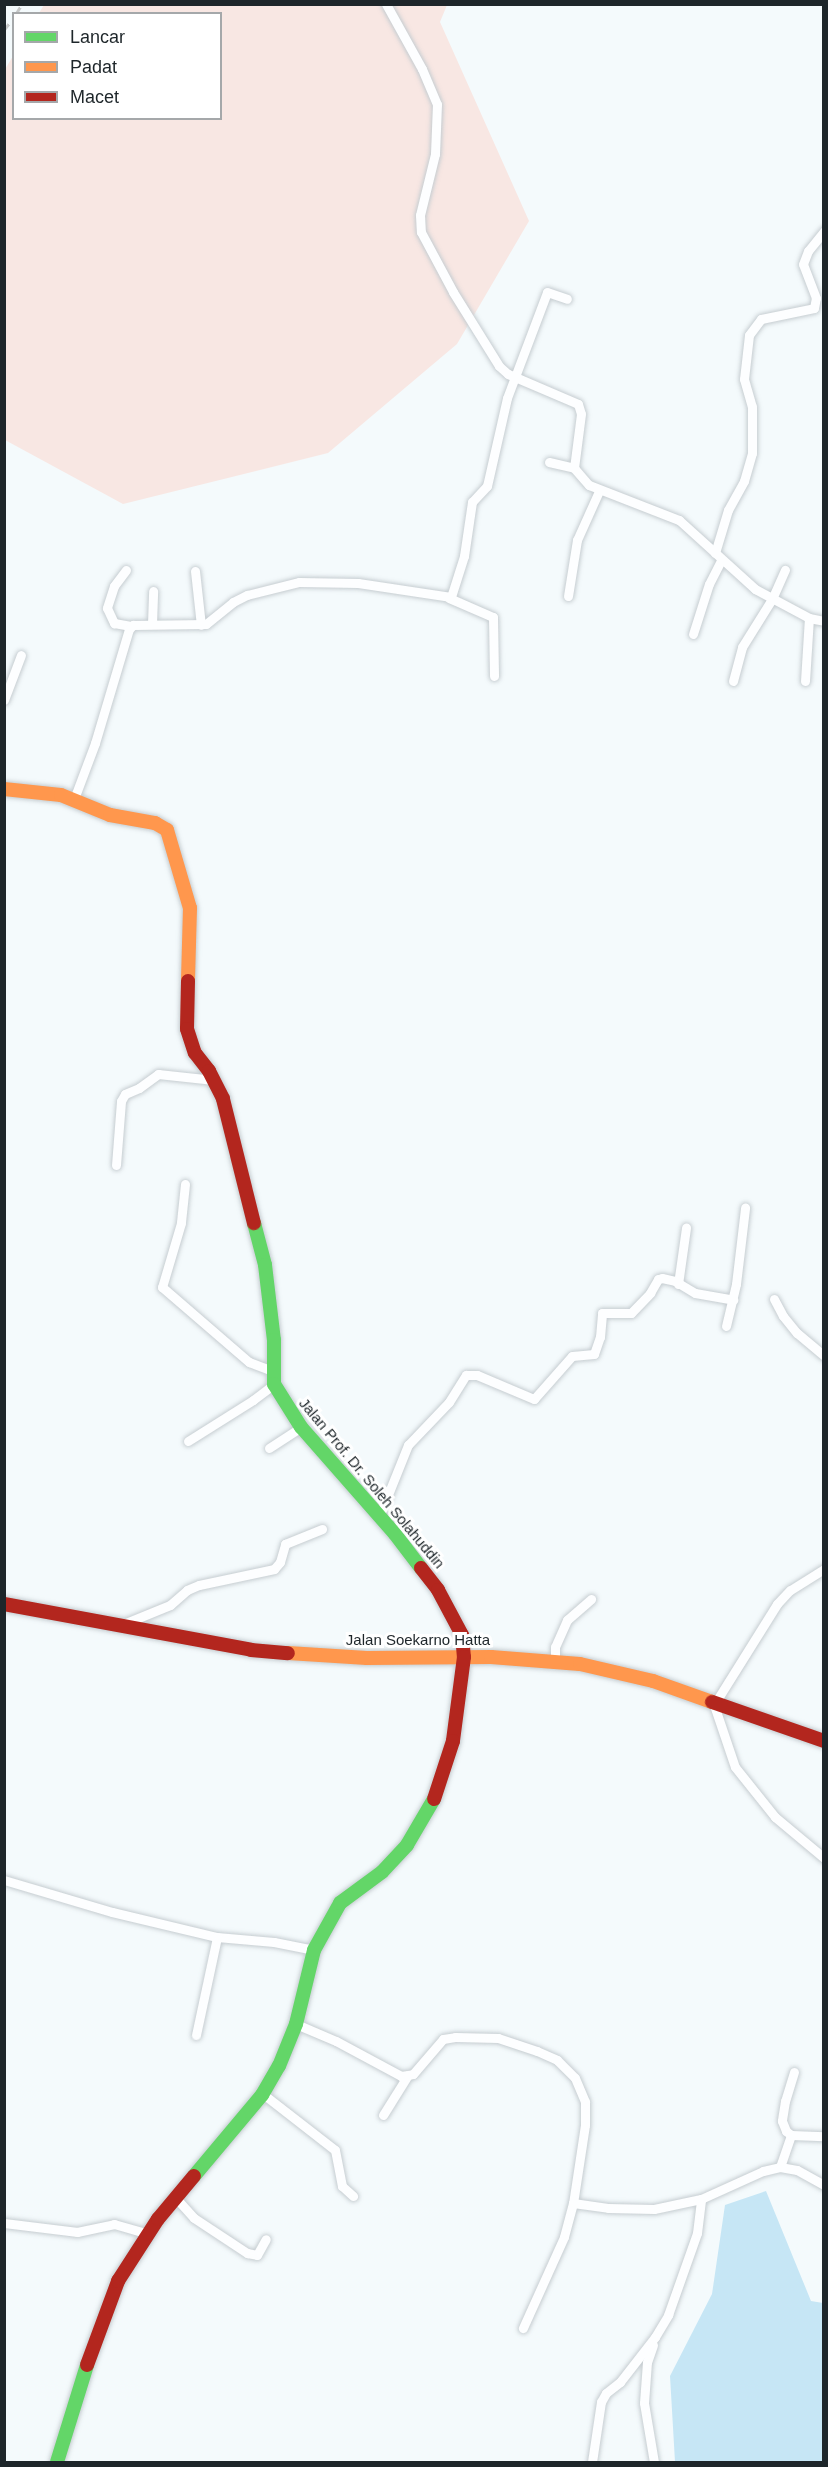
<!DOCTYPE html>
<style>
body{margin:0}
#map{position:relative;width:828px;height:2467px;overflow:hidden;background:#f4fafc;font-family:Helvetica,sans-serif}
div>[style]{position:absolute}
.green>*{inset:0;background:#f8e7e3}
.water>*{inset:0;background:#c6e6f5}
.roads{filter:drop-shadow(0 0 2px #c6cdd1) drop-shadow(0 0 2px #c6cdd1)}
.street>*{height:9px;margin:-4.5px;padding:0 4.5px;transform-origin:4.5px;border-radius:4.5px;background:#fdfeff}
.fast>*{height:14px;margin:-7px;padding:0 7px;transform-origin:7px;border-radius:7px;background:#63d668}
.slow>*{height:14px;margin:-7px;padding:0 7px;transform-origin:7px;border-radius:7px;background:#ff974d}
.jam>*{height:14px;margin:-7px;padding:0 7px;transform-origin:7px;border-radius:7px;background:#b3261e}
.rail>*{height:3px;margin-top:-1.5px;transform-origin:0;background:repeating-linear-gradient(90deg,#c6c8c8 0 8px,transparent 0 16px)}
span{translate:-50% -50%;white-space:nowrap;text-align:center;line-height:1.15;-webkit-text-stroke:6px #fff;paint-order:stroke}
.street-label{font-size:15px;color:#1e262a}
.frame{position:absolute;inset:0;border:6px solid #1e262a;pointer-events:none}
.legend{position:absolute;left:12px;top:12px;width:210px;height:108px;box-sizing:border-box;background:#fff;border:2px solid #a5a8aa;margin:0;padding:8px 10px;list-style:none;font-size:18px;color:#1e262a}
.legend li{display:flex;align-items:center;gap:12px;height:30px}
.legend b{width:30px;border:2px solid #a5a8aa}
</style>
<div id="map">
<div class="green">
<div style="clip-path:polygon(44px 5px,447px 5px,440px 22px,529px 221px,457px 344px,328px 453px,123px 504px,5px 440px,4px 71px,13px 56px,14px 118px,220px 118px,220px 14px,39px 13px)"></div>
</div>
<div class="water">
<div style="clip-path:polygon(766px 2191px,811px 2301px,823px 2303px,823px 2462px,675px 2462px,670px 2376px,712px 2294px,725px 2205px)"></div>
</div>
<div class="roads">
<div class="street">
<div style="left:386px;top:4px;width:74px;rotate:61deg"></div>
<div style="left:422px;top:69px;width:38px;rotate:67deg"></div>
<div style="left:437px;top:104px;width:50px;rotate:92.3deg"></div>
<div style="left:435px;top:154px;width:63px;rotate:103.8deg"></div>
<div style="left:420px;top:215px;width:17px;rotate:87deg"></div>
<div style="left:421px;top:232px;width:68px;rotate:61.9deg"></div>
<div style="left:453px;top:292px;width:87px;rotate:58.1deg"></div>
<div style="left:499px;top:366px;width:12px;rotate:42deg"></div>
<div style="left:508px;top:374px;width:76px;rotate:23.2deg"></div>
<div style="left:578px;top:404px;width:10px;rotate:73deg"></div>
<div style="left:581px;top:414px;width:54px;rotate:97.4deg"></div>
<div style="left:574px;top:468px;width:23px;rotate:49deg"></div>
<div style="left:589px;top:485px;width:97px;rotate:21.3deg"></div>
<div style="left:679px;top:520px;width:103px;rotate:42.2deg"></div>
<div style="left:755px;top:589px;width:61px;rotate:28.2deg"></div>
<div style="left:809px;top:618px;width:15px;rotate:11deg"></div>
<div style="left:549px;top:462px;width:26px;rotate:13deg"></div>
<div style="left:715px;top:553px;width:45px;rotate:-73.2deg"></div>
<div style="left:728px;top:510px;width:33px;rotate:-61deg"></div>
<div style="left:744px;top:481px;width:29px;rotate:-74deg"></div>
<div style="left:752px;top:453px;width:46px;rotate:-90deg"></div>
<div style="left:752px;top:407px;width:29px;rotate:-106deg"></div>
<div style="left:744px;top:379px;width:44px;rotate:-83.5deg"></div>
<div style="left:749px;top:335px;width:20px;rotate:-53deg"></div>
<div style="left:761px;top:319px;width:54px;rotate:-11.7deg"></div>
<div style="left:814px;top:308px;width:10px;rotate:-79deg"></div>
<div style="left:816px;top:298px;width:36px;rotate:-111deg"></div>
<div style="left:803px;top:264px;width:14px;rotate:-69deg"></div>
<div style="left:808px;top:251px;width:26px;rotate:-51deg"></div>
<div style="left:126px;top:570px;width:20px;rotate:127deg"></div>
<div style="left:114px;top:586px;width:23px;rotate:108deg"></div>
<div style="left:107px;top:608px;width:17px;rotate:65deg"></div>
<div style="left:114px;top:623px;width:17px;rotate:10deg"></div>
<div style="left:195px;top:571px;width:54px;rotate:83.7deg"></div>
<div style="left:568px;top:596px;width:57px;rotate:-80.9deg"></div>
<div style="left:577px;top:540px;width:54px;rotate:-65.8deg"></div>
<div style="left:449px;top:598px;width:48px;rotate:23.4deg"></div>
<div style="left:493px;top:617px;width:59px;rotate:89deg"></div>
<div style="left:152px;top:624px;width:33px;rotate:-88deg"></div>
<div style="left:693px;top:634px;width:52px;rotate:-72.3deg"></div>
<div style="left:709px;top:584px;width:27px;rotate:-63deg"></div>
<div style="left:733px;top:681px;width:35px;rotate:-75deg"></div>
<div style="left:742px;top:647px;width:57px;rotate:-58deg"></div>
<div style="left:772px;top:599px;width:32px;rotate:-66deg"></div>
<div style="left:805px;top:681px;width:63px;rotate:-86.4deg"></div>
<div style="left:4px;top:700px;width:48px;rotate:-69.3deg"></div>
<div style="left:74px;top:799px;width:60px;rotate:-69.4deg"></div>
<div style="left:95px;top:743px;width:119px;rotate:-73.4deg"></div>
<div style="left:129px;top:629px;width:6px;rotate:-45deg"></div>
<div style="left:133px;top:625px;width:73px;rotate:-0.8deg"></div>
<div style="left:206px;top:624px;width:35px;rotate:-39deg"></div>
<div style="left:233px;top:602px;width:16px;rotate:-27deg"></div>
<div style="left:247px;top:595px;width:54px;rotate:-14deg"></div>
<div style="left:299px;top:582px;width:59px;rotate:1deg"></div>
<div style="left:358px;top:583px;width:94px;rotate:8.6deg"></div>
<div style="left:451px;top:597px;width:43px;rotate:-72.4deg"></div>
<div style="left:464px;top:556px;width:55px;rotate:-81.6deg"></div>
<div style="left:472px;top:502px;width:22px;rotate:-47deg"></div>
<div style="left:487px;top:486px;width:90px;rotate:-77.2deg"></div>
<div style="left:507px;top:398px;width:113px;rotate:-69.3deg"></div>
<div style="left:547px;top:292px;width:21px;rotate:19deg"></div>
<div style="left:116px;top:1165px;width:64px;rotate:-85.5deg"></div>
<div style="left:121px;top:1101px;width:8px;rotate:-60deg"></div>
<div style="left:125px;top:1094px;width:15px;rotate:-23deg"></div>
<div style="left:139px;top:1088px;width:24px;rotate:-36deg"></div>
<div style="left:158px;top:1074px;width:56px;rotate:6.1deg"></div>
<div style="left:185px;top:1184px;width:39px;rotate:96deg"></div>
<div style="left:181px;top:1223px;width:67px;rotate:106.5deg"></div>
<div style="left:162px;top:1287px;width:115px;rotate:40.8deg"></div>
<div style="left:249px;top:1362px;width:26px;rotate:21deg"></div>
<div style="left:678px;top:1284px;width:57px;rotate:-81.9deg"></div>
<div style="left:774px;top:1299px;width:19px;rotate:62deg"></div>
<div style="left:783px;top:1316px;width:22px;rotate:51deg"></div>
<div style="left:797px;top:1333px;width:35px;rotate:40deg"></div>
<div style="left:726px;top:1326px;width:43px;rotate:-76.6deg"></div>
<div style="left:736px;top:1284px;width:77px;rotate:-83.2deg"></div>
<div style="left:188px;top:1441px;width:77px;rotate:-32.2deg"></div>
<div style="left:253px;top:1400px;width:26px;rotate:-37deg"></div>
<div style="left:269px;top:1448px;width:38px;rotate:-33deg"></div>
<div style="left:379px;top:1517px;width:78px;rotate:-68.1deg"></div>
<div style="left:408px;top:1445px;width:59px;rotate:-46.4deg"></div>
<div style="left:449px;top:1402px;width:32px;rotate:-58deg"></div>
<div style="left:466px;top:1375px;width:11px"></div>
<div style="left:477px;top:1375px;width:62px;rotate:22.8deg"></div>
<div style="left:534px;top:1399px;width:57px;rotate:-48.5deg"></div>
<div style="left:572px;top:1356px;width:22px;rotate:-5deg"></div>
<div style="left:594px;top:1354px;width:18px;rotate:-71deg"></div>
<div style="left:600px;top:1337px;width:24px;rotate:-85deg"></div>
<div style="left:602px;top:1313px;width:29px"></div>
<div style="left:631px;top:1313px;width:28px;rotate:-46deg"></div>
<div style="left:650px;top:1293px;width:16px;rotate:-60deg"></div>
<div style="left:658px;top:1279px;width:4px;rotate:-14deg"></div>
<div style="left:662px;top:1278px;width:13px;rotate:13deg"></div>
<div style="left:675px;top:1281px;width:23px;rotate:31deg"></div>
<div style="left:695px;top:1293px;width:39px;rotate:10deg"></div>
<div style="left:824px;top:1569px;width:40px;rotate:148deg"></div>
<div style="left:790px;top:1590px;width:19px;rotate:133deg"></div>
<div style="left:777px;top:1604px;width:119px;rotate:122deg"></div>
<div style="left:714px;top:1705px;width:65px;rotate:71.3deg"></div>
<div style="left:735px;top:1767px;width:64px;rotate:51.3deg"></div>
<div style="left:775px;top:1817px;width:64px;rotate:39.9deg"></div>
<div style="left:121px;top:1625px;width:53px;rotate:-22.2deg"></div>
<div style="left:170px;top:1605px;width:23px;rotate:-41deg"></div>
<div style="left:187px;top:1590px;width:13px;rotate:-23deg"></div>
<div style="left:199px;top:1585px;width:77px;rotate:-12deg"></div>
<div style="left:274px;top:1569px;width:9px;rotate:-49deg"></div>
<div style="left:280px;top:1562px;width:19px;rotate:-74deg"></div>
<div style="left:285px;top:1544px;width:40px;rotate:-22deg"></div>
<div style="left:555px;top:1660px;width:13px;rotate:-90deg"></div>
<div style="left:555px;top:1647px;width:30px;rotate:-66deg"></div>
<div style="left:567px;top:1620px;width:32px;rotate:-41deg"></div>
<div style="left:4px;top:1880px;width:113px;rotate:16.5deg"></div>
<div style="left:112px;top:1912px;width:108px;rotate:13.4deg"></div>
<div style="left:217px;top:1937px;width:57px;rotate:5deg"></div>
<div style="left:274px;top:1942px;width:41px;rotate:11.3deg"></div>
<div style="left:296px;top:2024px;width:43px;rotate:23deg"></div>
<div style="left:336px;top:2041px;width:74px;rotate:28.3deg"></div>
<div style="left:401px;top:2076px;width:12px;rotate:-9deg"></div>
<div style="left:413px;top:2074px;width:46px;rotate:-49.4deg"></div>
<div style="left:443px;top:2039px;width:12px;rotate:-9deg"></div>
<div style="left:455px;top:2037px;width:43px;rotate:1.3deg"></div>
<div style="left:498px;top:2038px;width:41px;rotate:18.4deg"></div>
<div style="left:537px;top:2051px;width:22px;rotate:24deg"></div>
<div style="left:557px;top:2060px;width:25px;rotate:45deg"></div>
<div style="left:575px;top:2078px;width:26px;rotate:67deg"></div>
<div style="left:585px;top:2102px;width:23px;rotate:90deg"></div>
<div style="left:585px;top:2125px;width:79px;rotate:98.7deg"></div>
<div style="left:573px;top:2203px;width:35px;rotate:105deg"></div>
<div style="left:564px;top:2237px;width:100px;rotate:114.3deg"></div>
<div style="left:196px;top:2035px;width:100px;rotate:-77.9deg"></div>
<div style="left:794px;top:2072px;width:30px;rotate:107deg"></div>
<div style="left:785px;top:2101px;width:20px;rotate:99deg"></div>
<div style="left:782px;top:2121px;width:11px;rotate:68deg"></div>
<div style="left:786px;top:2131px;width:6px;rotate:39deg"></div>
<div style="left:791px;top:2135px;width:33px;rotate:2deg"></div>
<div style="left:263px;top:2094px;width:91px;rotate:37.9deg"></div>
<div style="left:335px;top:2150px;width:37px;rotate:79deg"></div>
<div style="left:342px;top:2186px;width:15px;rotate:42deg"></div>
<div style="left:383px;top:2115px;width:47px;rotate:-58deg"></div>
<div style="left:780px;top:2167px;width:34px;rotate:-71deg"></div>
<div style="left:175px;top:2197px;width:28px;rotate:48deg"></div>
<div style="left:194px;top:2218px;width:64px;rotate:33.4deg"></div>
<div style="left:247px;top:2253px;width:10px;rotate:11deg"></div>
<div style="left:257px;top:2255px;width:18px;rotate:-61deg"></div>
<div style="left:573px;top:2203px;width:35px;rotate:8deg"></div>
<div style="left:608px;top:2208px;width:46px;rotate:1.2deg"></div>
<div style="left:654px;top:2209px;width:48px;rotate:-12deg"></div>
<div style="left:701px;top:2199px;width:68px;rotate:-24.3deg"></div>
<div style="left:763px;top:2171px;width:17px;rotate:-13deg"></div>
<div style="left:780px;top:2167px;width:17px;rotate:10deg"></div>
<div style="left:797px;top:2170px;width:31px;rotate:29deg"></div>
<div style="left:4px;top:2223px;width:74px;rotate:7deg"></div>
<div style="left:77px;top:2232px;width:38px;rotate:-12deg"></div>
<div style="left:114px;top:2224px;width:35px;rotate:16deg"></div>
<div style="left:653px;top:2345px;width:18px;rotate:109deg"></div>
<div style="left:647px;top:2362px;width:41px;rotate:94.2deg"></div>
<div style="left:644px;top:2403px;width:60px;rotate:80.4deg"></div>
<div style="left:592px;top:2462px;width:61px;rotate:-81.5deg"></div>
<div style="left:601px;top:2402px;width:10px;rotate:-61deg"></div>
<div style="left:606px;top:2393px;width:18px;rotate:-38deg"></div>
<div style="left:620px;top:2382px;width:57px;rotate:-52.1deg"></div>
<div style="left:655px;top:2337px;width:26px;rotate:-59deg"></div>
<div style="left:668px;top:2315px;width:87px;rotate:-70.5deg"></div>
<div style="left:697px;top:2233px;width:34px;rotate:-83deg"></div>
</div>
<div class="fast">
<div style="left:254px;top:1223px;width:43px;rotate:75.3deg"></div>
<div style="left:265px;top:1265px;width:76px;rotate:83.2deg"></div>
<div style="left:274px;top:1340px;width:44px;rotate:90deg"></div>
<div style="left:274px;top:1384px;width:51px;rotate:57.9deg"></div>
<div style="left:301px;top:1427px;width:142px;rotate:48.7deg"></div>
<div style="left:395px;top:1534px;width:43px;rotate:52.6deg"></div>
<div style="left:194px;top:2176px;width:106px;rotate:-50deg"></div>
<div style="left:262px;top:2095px;width:34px;rotate:-60deg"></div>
<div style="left:279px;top:2066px;width:45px;rotate:-68deg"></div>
<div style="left:296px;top:2024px;width:76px;rotate:-76.3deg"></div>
<div style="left:314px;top:1950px;width:54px;rotate:-61deg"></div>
<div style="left:340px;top:1903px;width:52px;rotate:-36.4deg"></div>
<div style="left:382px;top:1872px;width:37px;rotate:-47deg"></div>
<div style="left:407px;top:1845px;width:53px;rotate:-59.6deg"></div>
<div style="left:57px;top:2462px;width:102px;rotate:-72.8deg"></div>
</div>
<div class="slow">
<div style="left:4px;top:789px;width:57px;rotate:6deg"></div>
<div style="left:61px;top:795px;width:53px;rotate:22.2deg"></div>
<div style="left:110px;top:815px;width:46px;rotate:10.1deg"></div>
<div style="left:155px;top:823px;width:14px;rotate:30deg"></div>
<div style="left:167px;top:830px;width:81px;rotate:73.6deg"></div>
<div style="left:190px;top:908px;width:73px;rotate:91.6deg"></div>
<div style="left:288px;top:1653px;width:79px;rotate:3.6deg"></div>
<div style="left:367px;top:1658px;width:124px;rotate:-0.5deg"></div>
<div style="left:491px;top:1657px;width:89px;rotate:4.5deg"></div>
<div style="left:580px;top:1664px;width:75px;rotate:13.1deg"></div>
<div style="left:653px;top:1681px;width:63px;rotate:19.6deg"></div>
</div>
<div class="jam">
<div style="left:188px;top:981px;width:48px;rotate:91.2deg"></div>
<div style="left:187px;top:1029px;width:25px;rotate:72deg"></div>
<div style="left:195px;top:1053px;width:23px;rotate:52deg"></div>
<div style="left:209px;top:1071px;width:31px;rotate:63deg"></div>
<div style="left:223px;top:1099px;width:128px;rotate:76deg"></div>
<div style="left:421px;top:1568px;width:28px;rotate:52deg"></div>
<div style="left:438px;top:1590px;width:51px;rotate:61.9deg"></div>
<div style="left:462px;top:1635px;width:22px;rotate:85deg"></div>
<div style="left:464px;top:1657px;width:85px;rotate:97.5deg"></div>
<div style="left:453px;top:1741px;width:61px;rotate:108.1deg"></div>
<div style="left:4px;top:1604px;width:251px;rotate:10.5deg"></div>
<div style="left:251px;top:1650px;width:37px;rotate:5deg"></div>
<div style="left:712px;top:1702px;width:119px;rotate:19.2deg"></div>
<div style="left:87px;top:2365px;width:90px;rotate:-69.7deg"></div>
<div style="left:118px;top:2281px;width:74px;rotate:-57.2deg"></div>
<div style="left:158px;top:2219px;width:56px;rotate:-50.1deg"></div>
</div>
</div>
<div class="rail">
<div style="left:16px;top:14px;width:12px;rotate:-59deg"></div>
<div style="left:4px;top:30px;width:16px;rotate:-52deg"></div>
</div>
<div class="street-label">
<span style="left:372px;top:1483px;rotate:50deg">Jalan Prof. Dr. Soleh Solahuddin</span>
<span style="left:418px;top:1640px">Jalan Soekarno Hatta</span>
</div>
<div class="frame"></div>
<ul class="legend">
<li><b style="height:8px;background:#63d668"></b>Lancar</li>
<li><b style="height:8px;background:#ff974d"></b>Padat</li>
<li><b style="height:8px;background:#b3261e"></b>Macet</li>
</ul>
</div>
